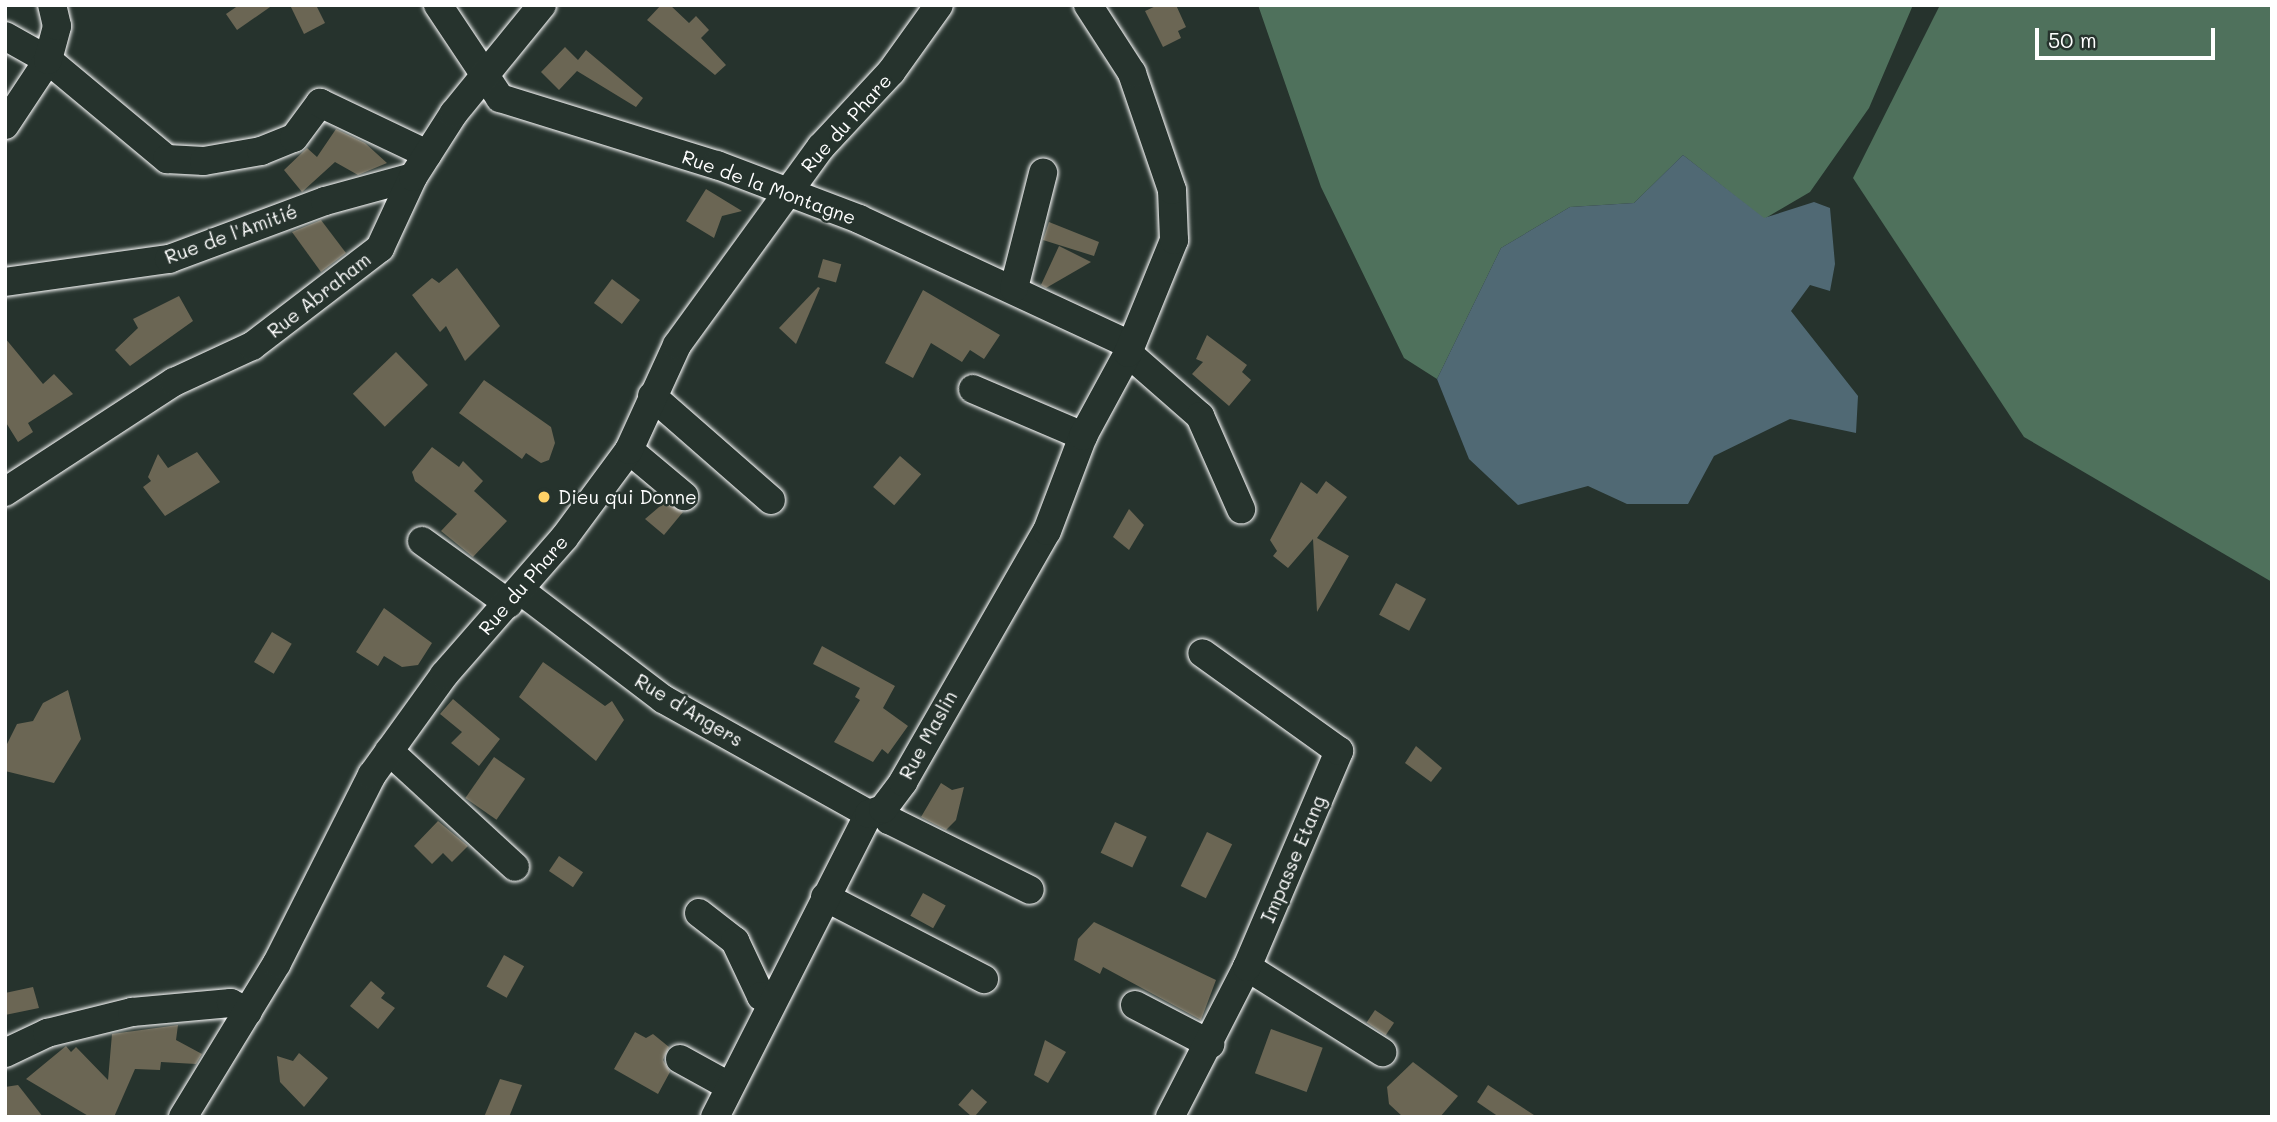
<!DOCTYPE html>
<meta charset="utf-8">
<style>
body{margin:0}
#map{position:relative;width:2277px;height:1122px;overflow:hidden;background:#26332d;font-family:Mali,sans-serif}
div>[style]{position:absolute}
.green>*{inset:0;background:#4f715c}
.water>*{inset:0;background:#506974}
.building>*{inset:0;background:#6b6654;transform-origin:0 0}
.roads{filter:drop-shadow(0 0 2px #fff) drop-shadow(0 0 2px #fff)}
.minor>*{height:28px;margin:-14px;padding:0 14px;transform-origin:14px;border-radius:14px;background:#26332d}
.dots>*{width:19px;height:19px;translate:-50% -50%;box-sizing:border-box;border:4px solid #26332d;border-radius:50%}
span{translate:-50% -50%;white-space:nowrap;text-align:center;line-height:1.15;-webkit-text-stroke:5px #26332d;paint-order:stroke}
.street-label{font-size:19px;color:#fff}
.poi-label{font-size:19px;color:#fff}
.left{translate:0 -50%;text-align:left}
.frame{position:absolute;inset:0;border:7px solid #fff;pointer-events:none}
.scale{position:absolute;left:2035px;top:28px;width:180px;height:32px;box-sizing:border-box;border:4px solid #fff;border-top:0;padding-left:9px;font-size:21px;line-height:24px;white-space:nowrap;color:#fff;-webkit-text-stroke:5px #26332d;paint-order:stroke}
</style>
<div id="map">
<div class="green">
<div style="clip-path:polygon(1258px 5px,1913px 5px,1869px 108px,1810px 192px,1764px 219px,1683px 155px,1634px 203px,1570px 207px,1501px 248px,1437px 379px,1404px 358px,1321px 187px)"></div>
<div style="clip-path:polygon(1940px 5px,2272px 5px,2272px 582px,2024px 437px,1853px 178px)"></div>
</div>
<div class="water">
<div style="clip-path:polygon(1683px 155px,1764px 218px,1814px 202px,1830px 208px,1835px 264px,1830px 291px,1810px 285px,1791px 311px,1858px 396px,1856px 433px,1790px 419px,1714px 456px,1688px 504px,1627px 504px,1588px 486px,1518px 505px,1469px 459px,1437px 379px,1501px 248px,1570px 207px,1634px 203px)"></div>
</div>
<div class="building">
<div style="clip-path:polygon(239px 5px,273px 5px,237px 30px,226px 14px)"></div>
<div style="clip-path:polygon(290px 5px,316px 5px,325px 23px,304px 34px)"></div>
<div style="clip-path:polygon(661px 5px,670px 5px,689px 23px,696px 16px,709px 30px,701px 38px,726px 65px,715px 75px,647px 20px)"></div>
<div style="clip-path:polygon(1158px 5px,1176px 5px,1186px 27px,1178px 31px,1181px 38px,1163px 47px,1145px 11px)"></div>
<div style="clip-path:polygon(565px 47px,578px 60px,586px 50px,643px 98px,636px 107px,577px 71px,559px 90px,541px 72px)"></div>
<div style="clip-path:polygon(336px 129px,365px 143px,387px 163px,358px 175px,335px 162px,302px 192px,284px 170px,307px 148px,317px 157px)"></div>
<div style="clip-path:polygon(706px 189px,742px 211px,722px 216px,714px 238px,686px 221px)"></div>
<div style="clip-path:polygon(321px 220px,346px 253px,321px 272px,292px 232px)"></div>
<div style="clip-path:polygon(1049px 222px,1099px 242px,1094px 256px,1043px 240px)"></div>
<div style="clip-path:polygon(1059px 246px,1091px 262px,1046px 288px,1041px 285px)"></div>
<div style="left:823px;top:259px;width:19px;height:19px;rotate:16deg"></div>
<div style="clip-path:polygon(457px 268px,500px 326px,465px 361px,446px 326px,440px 332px,412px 295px,432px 278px,439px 283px)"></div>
<div style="left:612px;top:279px;width:35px;height:30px;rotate:37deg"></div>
<div style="clip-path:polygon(818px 287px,820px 288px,796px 344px,779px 328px)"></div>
<div style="clip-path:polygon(923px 290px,1000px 335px,984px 359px,970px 350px,962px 362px,931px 343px,913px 378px,885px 363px)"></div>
<div style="clip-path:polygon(179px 296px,193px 321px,130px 366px,115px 350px,138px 328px,133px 319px)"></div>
<div style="clip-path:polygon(1207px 335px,1247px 365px,1242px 372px,1251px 380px,1229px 406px,1192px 374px,1203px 362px,1196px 359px)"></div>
<div style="clip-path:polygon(5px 338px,43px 384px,54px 374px,73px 394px,28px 423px,33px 432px,18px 442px,5px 421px)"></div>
<div style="left:396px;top:352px;width:46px;height:60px;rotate:46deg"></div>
<div style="clip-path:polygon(484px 380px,551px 427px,555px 443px,549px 460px,541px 463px,526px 453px,522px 459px,459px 413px)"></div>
<div style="clip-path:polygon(432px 447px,459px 467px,463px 461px,483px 481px,474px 491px,507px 521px,473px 557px,441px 531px,457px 514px,415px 481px,412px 472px)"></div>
<div style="clip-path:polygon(197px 452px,220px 482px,165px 516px,143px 487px,151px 481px,148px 477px,158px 454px,168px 468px)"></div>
<div style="left:900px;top:456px;width:28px;height:41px;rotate:41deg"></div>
<div style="clip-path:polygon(1326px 481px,1347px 497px,1317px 538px,1349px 556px,1317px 612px,1313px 539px,1288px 568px,1273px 556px,1277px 551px,1270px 540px,1301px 482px,1317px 494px)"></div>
<div style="clip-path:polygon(665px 502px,683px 512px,664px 535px,645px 519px)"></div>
<div style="clip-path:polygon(1129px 509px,1144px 525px,1129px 550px,1113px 537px)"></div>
<div style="left:1396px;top:583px;width:34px;height:36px;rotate:28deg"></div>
<div style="clip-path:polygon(384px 608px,432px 643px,418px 665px,402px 667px,384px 656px,378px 666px,356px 652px)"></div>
<div style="left:272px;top:632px;width:23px;height:35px;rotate:31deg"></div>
<div style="clip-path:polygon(822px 646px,895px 686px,883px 708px,908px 726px,888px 754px,882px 749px,873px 762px,834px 742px,860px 700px,855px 697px,860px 688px,813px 664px)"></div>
<div style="clip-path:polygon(543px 662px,605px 706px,612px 701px,624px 720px,596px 761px,519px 697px)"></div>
<div style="clip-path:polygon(68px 690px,81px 739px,54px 783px,5px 771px,5px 748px,17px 724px,33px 721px,43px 703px)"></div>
<div style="clip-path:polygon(453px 699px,500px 739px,479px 766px,451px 743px,462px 732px,440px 714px)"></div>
<div style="clip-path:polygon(1416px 746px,1442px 768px,1431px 782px,1405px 763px)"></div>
<div style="left:494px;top:757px;width:38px;height:50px;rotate:35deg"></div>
<div style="clip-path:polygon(941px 783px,952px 790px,964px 787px,956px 820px,946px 830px,921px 817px)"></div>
<div style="clip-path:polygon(438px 821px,468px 846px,452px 862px,443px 853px,432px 864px,414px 846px)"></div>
<div style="left:1115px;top:822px;width:35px;height:34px;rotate:25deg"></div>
<div style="left:1207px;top:832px;width:28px;height:60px;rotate:26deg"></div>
<div style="left:559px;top:856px;width:29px;height:18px;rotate:34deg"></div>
<div style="left:923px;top:893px;width:26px;height:26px;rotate:29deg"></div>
<div style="clip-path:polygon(1094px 922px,1216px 980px,1201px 1020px,1103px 967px,1100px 974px,1074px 960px,1078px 939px)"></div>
<div style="left:504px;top:955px;width:23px;height:36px;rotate:29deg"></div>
<div style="clip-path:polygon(371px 981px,385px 993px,381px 998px,395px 1008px,378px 1029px,350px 1006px)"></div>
<div style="clip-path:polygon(33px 987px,39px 1008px,5px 1015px,5px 993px)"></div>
<div style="left:1375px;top:1010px;width:23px;height:15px;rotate:34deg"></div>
<div style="clip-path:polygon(178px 1025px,176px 1040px,202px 1054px,196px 1064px,161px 1062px,160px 1070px,135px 1069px,114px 1117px,90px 1117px,26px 1079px,66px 1046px,71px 1052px,76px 1047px,108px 1080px,112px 1034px)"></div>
<div style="left:1271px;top:1029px;width:55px;height:47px;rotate:20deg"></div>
<div style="clip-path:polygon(635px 1032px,646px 1038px,653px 1034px,669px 1047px,663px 1060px,670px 1072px,658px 1094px,614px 1069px)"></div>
<div style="clip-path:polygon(1045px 1040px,1066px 1052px,1048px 1083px,1034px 1075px)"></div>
<div style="clip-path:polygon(299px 1053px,328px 1078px,304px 1107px,280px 1082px,277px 1056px,293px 1061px)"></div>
<div style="clip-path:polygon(1413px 1062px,1458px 1096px,1440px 1117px,1403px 1117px,1389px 1104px,1387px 1087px)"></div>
<div style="clip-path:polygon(500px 1079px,522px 1085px,509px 1117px,484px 1117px)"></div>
<div style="clip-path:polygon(18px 1085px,43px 1117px,5px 1117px,5px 1087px)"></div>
<div style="clip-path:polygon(1488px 1085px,1537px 1117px,1499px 1117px,1477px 1102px)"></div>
<div style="left:972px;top:1089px;width:20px;height:21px;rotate:41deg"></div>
</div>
<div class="roads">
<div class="minor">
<div style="left:438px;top:5px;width:112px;rotate:56.3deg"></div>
<div style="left:500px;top:98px;width:227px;rotate:17.2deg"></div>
<div style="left:717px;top:165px;width:152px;rotate:20.8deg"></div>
<div style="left:859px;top:219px;width:299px;rotate:24.9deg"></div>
<div style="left:5px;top:36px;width:49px;rotate:29.2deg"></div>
<div style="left:48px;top:60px;width:155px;rotate:39.8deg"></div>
<div style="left:167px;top:159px;width:37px;rotate:3deg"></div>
<div style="left:204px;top:161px;width:58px;rotate:-10deg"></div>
<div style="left:261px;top:151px;width:35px;rotate:-22deg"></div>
<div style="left:294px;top:138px;width:44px;rotate:-53.4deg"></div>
<div style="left:320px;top:103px;width:119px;rotate:25.5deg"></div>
<div style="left:5px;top:125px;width:78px;rotate:-56.5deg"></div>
<div style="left:48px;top:60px;width:35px;rotate:-75deg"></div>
<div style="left:57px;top:26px;width:22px;rotate:-103deg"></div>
<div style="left:5px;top:282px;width:166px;rotate:-8deg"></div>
<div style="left:169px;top:259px;width:166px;rotate:-20.4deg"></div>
<div style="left:325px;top:201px;width:91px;rotate:-15.3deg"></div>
<div style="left:1014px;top:288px;width:119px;rotate:-75.8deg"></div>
<div style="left:1128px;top:353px;width:96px;rotate:41.2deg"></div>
<div style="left:1200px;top:416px;width:102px;rotate:66.2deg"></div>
<div style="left:973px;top:389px;width:120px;rotate:23.1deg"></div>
<div style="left:652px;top:396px;width:158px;rotate:41.2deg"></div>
<div style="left:629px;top:450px;width:72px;rotate:39.9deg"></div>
<div style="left:5px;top:492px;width:202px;rotate:-33.1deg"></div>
<div style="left:174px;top:382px;width:86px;rotate:-24.8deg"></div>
<div style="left:252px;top:346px;width:161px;rotate:-37.4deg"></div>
<div style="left:380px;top:248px;width:78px;rotate:-65.1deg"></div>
<div style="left:413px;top:177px;width:76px;rotate:-57.4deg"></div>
<div style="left:454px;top:113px;width:139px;rotate:-50.8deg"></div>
<div style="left:422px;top:541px;width:107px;rotate:35.9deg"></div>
<div style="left:520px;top:590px;width:180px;rotate:37.3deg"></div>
<div style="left:663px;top:699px;width:236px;rotate:29.2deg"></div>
<div style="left:389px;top:751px;width:171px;rotate:42.6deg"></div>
<div style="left:883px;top:809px;width:13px;rotate:61deg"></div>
<div style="left:889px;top:820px;width:157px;rotate:26.4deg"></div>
<div style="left:825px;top:897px;width:179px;rotate:27.3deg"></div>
<div style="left:699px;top:913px;width:46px;rotate:37.9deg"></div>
<div style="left:735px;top:941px;width:61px;rotate:64.7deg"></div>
<div style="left:761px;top:996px;width:12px;rotate:31deg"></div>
<div style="left:1247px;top:967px;width:160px;rotate:32.2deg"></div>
<div style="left:1135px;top:1005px;width:85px;rotate:27.5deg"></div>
<div style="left:5px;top:1053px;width:47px;rotate:-25.5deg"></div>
<div style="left:47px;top:1033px;width:88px;rotate:-13.9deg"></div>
<div style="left:132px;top:1012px;width:99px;rotate:-5.2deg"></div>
<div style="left:231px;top:1003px;width:19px;rotate:28deg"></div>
<div style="left:680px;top:1059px;width:56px;rotate:28.9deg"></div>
<div style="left:183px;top:1117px;width:180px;rotate:-58.6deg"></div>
<div style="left:277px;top:963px;width:211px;rotate:-63.2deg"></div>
<div style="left:372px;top:775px;width:123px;rotate:-54.2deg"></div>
<div style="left:444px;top:675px;width:182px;rotate:-48.8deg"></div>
<div style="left:564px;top:538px;width:109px;rotate:-53.5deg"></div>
<div style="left:629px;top:450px;width:115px;rotate:-65.4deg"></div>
<div style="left:677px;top:345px;width:245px;rotate:-54deg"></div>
<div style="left:821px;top:147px;width:103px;rotate:-47deg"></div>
<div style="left:891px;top:72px;width:82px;rotate:-54.4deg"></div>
<div style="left:715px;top:1117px;width:340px;rotate:-63.1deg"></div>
<div style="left:869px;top:814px;width:15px;rotate:-20deg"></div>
<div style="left:883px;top:809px;width:34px;rotate:-53deg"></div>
<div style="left:903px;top:782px;width:289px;rotate:-60.2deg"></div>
<div style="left:1047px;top:531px;width:102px;rotate:-69.2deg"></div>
<div style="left:1083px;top:436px;width:94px;rotate:-61.5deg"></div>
<div style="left:1128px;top:353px;width:122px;rotate:-67.8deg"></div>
<div style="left:1174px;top:240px;width:50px;rotate:-92.3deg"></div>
<div style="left:1172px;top:190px;width:124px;rotate:-108.9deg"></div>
<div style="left:1132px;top:73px;width:81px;rotate:-122.9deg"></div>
<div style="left:1170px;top:1117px;width:169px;rotate:-62.8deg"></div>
<div style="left:1247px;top:967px;width:235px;rotate:-66.9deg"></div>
<div style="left:1339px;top:751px;width:168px;rotate:-144.4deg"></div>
</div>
</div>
<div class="dots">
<div style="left:544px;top:497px;background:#ffd166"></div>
</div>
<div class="street-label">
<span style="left:846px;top:123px;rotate:-48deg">Rue du Phare</span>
<span style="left:769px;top:187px;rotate:20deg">Rue de la Montagne</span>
<span style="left:231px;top:234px;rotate:-20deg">Rue de l'Amitié</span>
<span style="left:319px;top:295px;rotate:-38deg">Rue Abraham</span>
<span style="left:523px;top:585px;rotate:-49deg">Rue du Phare</span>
<span style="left:689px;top:710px;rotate:31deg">Rue d'Angers</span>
<span style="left:928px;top:735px;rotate:-61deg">Rue Maslin</span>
<span style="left:1293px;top:859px;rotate:-67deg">Impasse Etang</span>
</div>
<div class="poi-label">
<span class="left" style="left:558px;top:497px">Dieu qui Donne</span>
</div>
<div class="frame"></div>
<div class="scale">50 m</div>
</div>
